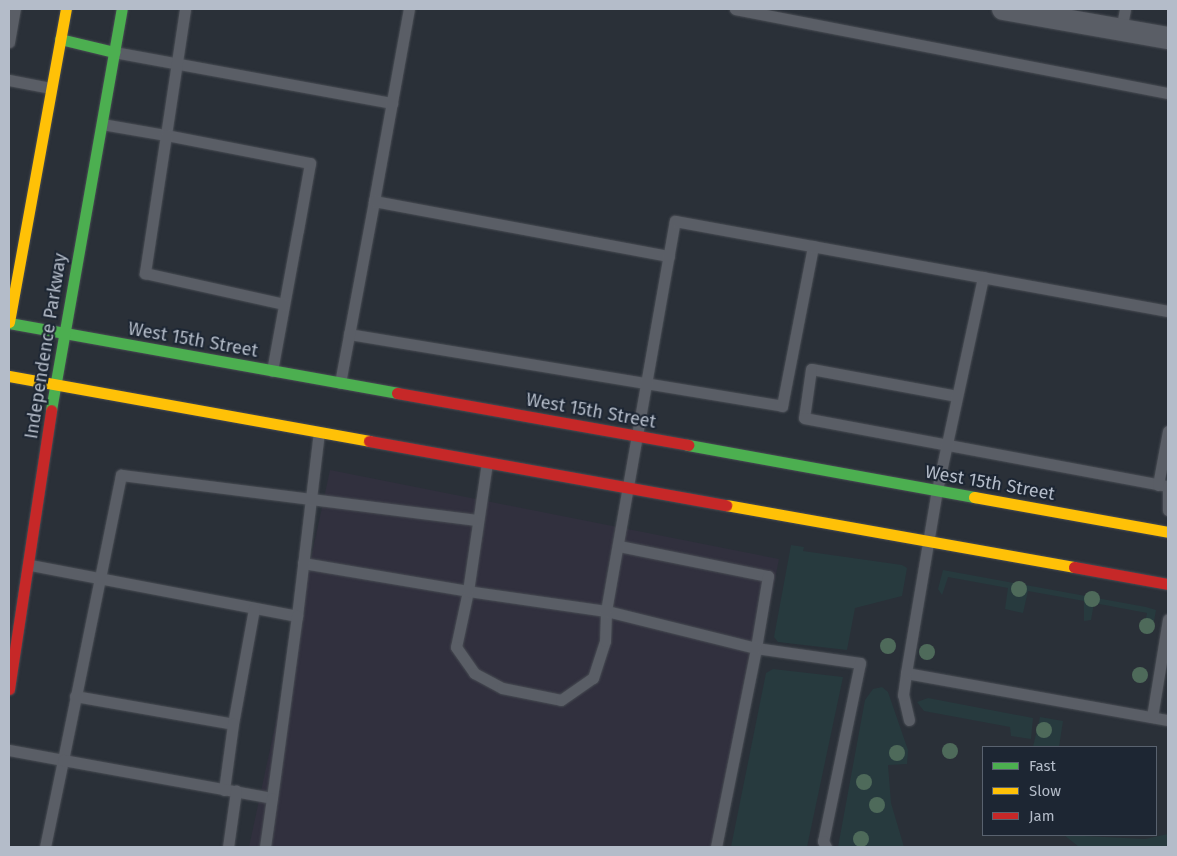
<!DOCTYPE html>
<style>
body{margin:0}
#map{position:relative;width:1177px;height:856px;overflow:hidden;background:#2a3038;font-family:"Fira Sans",sans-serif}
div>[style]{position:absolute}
.medical>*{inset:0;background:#31303e}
.green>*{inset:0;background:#273a3e}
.roads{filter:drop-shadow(0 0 1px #484c53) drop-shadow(0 0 1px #484c53)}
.lane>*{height:11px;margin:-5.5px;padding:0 5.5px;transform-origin:5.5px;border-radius:5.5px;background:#5a5e66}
.street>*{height:22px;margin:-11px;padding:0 11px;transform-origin:11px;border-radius:11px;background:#5a5e66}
.fast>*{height:11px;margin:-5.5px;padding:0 5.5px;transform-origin:5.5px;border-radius:5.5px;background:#4caf50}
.slow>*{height:11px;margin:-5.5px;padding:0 5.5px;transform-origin:5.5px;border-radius:5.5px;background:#ffc107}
.jam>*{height:11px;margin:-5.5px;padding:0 5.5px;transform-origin:5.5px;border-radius:5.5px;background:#c62828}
.trees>*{width:16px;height:16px;margin:-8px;border-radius:50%;background:#4e6a5a}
span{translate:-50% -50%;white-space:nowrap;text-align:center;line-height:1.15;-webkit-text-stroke:4px #1d2633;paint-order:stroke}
.street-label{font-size:18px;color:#b4bcc9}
.frame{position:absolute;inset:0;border:10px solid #b4bcc9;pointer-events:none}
.legend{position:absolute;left:982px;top:746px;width:175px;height:90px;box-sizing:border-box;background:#1d2633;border:1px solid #59626f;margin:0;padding:6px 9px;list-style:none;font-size:15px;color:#b4bcc9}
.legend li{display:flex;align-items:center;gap:10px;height:25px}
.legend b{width:25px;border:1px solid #59626f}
</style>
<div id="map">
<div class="medical">
<div style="clip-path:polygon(330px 470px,779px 559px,722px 847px,249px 847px)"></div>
</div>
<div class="green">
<div style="clip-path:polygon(791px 545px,804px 547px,803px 551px,902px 565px,907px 568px,902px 596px,855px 608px,847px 650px,778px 642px,774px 637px)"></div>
<div style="clip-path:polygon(943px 570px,1146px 607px,1156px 610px,1152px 633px,1143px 633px,1147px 613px,1094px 603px,1091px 620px,1084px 621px,1084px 601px,1028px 591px,1023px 613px,1005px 609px,1008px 588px,948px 577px,942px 595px,938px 589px)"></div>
<div style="clip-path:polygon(773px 669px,843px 677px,807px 847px,731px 847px,766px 673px)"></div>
<div style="clip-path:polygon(882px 687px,888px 692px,908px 750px,907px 764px,888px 765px,891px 803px,904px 847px,838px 847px,865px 700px,873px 689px)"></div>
<div style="clip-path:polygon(928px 698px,1033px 718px,1031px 739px,1011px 736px,1010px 727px,924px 711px,917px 702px)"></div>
<div style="clip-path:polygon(1040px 717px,1063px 721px,1059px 747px,1033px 747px)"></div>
<div style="clip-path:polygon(1168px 834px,1168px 847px,1079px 847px,1064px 835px,1145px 839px)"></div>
</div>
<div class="roads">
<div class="lane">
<div style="left:735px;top:9px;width:441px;rotate:11deg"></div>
<div style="left:1121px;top:30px;width:21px;rotate:-79deg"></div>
<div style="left:9px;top:42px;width:34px;rotate:-80deg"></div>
<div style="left:114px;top:52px;width:283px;rotate:10.4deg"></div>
<div style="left:9px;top:80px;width:43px;rotate:10.8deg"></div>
<div style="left:102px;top:124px;width:65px;rotate:9.8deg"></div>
<div style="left:166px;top:135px;width:127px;rotate:-81.4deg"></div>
<div style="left:374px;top:201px;width:195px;rotate:-79.7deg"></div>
<div style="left:349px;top:334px;width:439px;rotate:9.4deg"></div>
<div style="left:782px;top:406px;width:163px;rotate:-79deg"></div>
<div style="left:272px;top:371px;width:143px;rotate:-79.6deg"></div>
<div style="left:298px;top:230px;width:68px;rotate:-79.8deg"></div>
<div style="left:310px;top:163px;width:147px;rotate:-169deg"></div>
<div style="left:166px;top:135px;width:140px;rotate:98.7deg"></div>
<div style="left:145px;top:273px;width:142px;rotate:12.6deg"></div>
<div style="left:340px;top:383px;width:185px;rotate:-79.4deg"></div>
<div style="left:374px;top:201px;width:300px;rotate:10.6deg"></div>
<div style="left:957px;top:396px;width:148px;rotate:-169.5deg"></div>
<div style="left:811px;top:369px;width:49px;rotate:98.1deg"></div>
<div style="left:804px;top:418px;width:370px;rotate:10.6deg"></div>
<div style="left:1158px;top:485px;width:55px;rotate:-79.5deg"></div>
<div style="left:1168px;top:486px;width:24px;rotate:90deg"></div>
<div style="left:619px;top:546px;width:152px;rotate:11.4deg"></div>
<div style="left:768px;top:576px;width:73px;rotate:99.5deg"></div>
<div style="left:756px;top:648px;width:105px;rotate:8.2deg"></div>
<div style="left:860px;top:663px;width:182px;rotate:101.7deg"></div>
<div style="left:823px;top:841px;width:7px;rotate:63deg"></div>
<div style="left:303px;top:563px;width:167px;rotate:9.6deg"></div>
<div style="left:468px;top:591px;width:57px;rotate:102.1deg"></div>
<div style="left:456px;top:647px;width:32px;rotate:55deg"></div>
<div style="left:474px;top:673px;width:32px;rotate:28deg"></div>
<div style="left:502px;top:688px;width:60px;rotate:11.5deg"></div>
<div style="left:561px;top:700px;width:39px;rotate:-35deg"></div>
<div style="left:593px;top:678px;width:39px;rotate:-72deg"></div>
<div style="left:605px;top:641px;width:30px;rotate:-88deg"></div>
<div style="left:606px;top:611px;width:139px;rotate:-171.8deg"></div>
<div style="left:468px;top:591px;width:129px;rotate:-81.6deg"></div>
<div style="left:30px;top:565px;width:272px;rotate:10.8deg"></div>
<div style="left:297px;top:616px;width:185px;rotate:-83.2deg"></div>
<div style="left:906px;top:673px;width:266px;rotate:10.2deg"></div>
<div style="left:75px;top:696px;width:160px;rotate:10deg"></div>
<div style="left:233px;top:724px;width:118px;rotate:-79.7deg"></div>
<div style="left:1152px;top:717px;width:99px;rotate:-80.7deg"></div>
<div style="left:909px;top:720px;width:26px;rotate:-103deg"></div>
<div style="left:903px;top:695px;width:22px;rotate:-82deg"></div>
<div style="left:906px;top:673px;width:186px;rotate:-80.4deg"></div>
<div style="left:937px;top:490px;width:218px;rotate:-77.8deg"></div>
<div style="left:9px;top:750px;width:55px;rotate:10.5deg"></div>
<div style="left:63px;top:760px;width:291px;rotate:-78.5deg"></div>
<div style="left:121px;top:475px;width:359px;rotate:7.2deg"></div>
<div style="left:224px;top:790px;width:67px;rotate:-82.2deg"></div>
<div style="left:45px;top:847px;width:89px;rotate:-78.3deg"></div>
<div style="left:63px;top:760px;width:212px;rotate:10.3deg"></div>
<div style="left:272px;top:798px;width:184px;rotate:-82.2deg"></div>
<div style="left:228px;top:847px;width:57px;rotate:-81.9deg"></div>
<div style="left:265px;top:847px;width:49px;rotate:-81.9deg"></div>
<div style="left:716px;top:847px;width:203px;rotate:-78.6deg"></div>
<div style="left:756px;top:648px;width:154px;rotate:-166.1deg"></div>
<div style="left:606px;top:611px;width:396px;rotate:-80deg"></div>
<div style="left:675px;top:221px;width:501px;rotate:10.35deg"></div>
</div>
<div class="street">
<div style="left:1003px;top:9px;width:168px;rotate:10deg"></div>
</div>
<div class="fast">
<div style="left:60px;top:39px;width:56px;rotate:13.5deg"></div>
<div style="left:9px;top:323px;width:394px;rotate:10.2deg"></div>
<div style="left:51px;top:410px;width:407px;rotate:-80deg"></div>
<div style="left:688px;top:445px;width:291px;rotate:10.3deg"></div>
</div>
<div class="slow">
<div style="left:9px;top:322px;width:318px;rotate:-79.7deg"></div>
<div style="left:9px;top:376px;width:366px;rotate:10.2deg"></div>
<div style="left:974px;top:497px;width:197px;rotate:10.2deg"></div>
<div style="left:726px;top:505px;width:353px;rotate:10.1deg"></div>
</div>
<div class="jam">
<div style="left:397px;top:393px;width:296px;rotate:10.1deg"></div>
<div style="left:369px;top:441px;width:363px;rotate:10.2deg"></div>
<div style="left:1074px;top:567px;width:96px;rotate:10.3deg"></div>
<div style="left:9px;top:689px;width:282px;rotate:-81.4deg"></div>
</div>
</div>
<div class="trees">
<div style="left:1019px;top:589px"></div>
<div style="left:1092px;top:599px"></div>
<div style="left:1147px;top:626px"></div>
<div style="left:888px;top:646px"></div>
<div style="left:927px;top:652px"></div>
<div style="left:1140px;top:675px"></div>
<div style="left:1044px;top:730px"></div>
<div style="left:950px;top:751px"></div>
<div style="left:897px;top:753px"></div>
<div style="left:864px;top:782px"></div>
<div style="left:877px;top:805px"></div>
<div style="left:861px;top:839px"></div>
</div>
<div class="street-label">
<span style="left:193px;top:340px;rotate:10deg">West 15th Street</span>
<span style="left:46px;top:346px;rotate:-81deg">Independence Parkway</span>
<span style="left:591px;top:411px;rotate:10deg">West 15th Street</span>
<span style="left:990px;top:483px;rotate:10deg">West 15th Street</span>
</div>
<div class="frame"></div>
<ul class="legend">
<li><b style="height:6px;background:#4caf50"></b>Fast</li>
<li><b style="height:6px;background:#ffc107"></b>Slow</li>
<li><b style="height:6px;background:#c62828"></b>Jam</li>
</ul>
</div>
